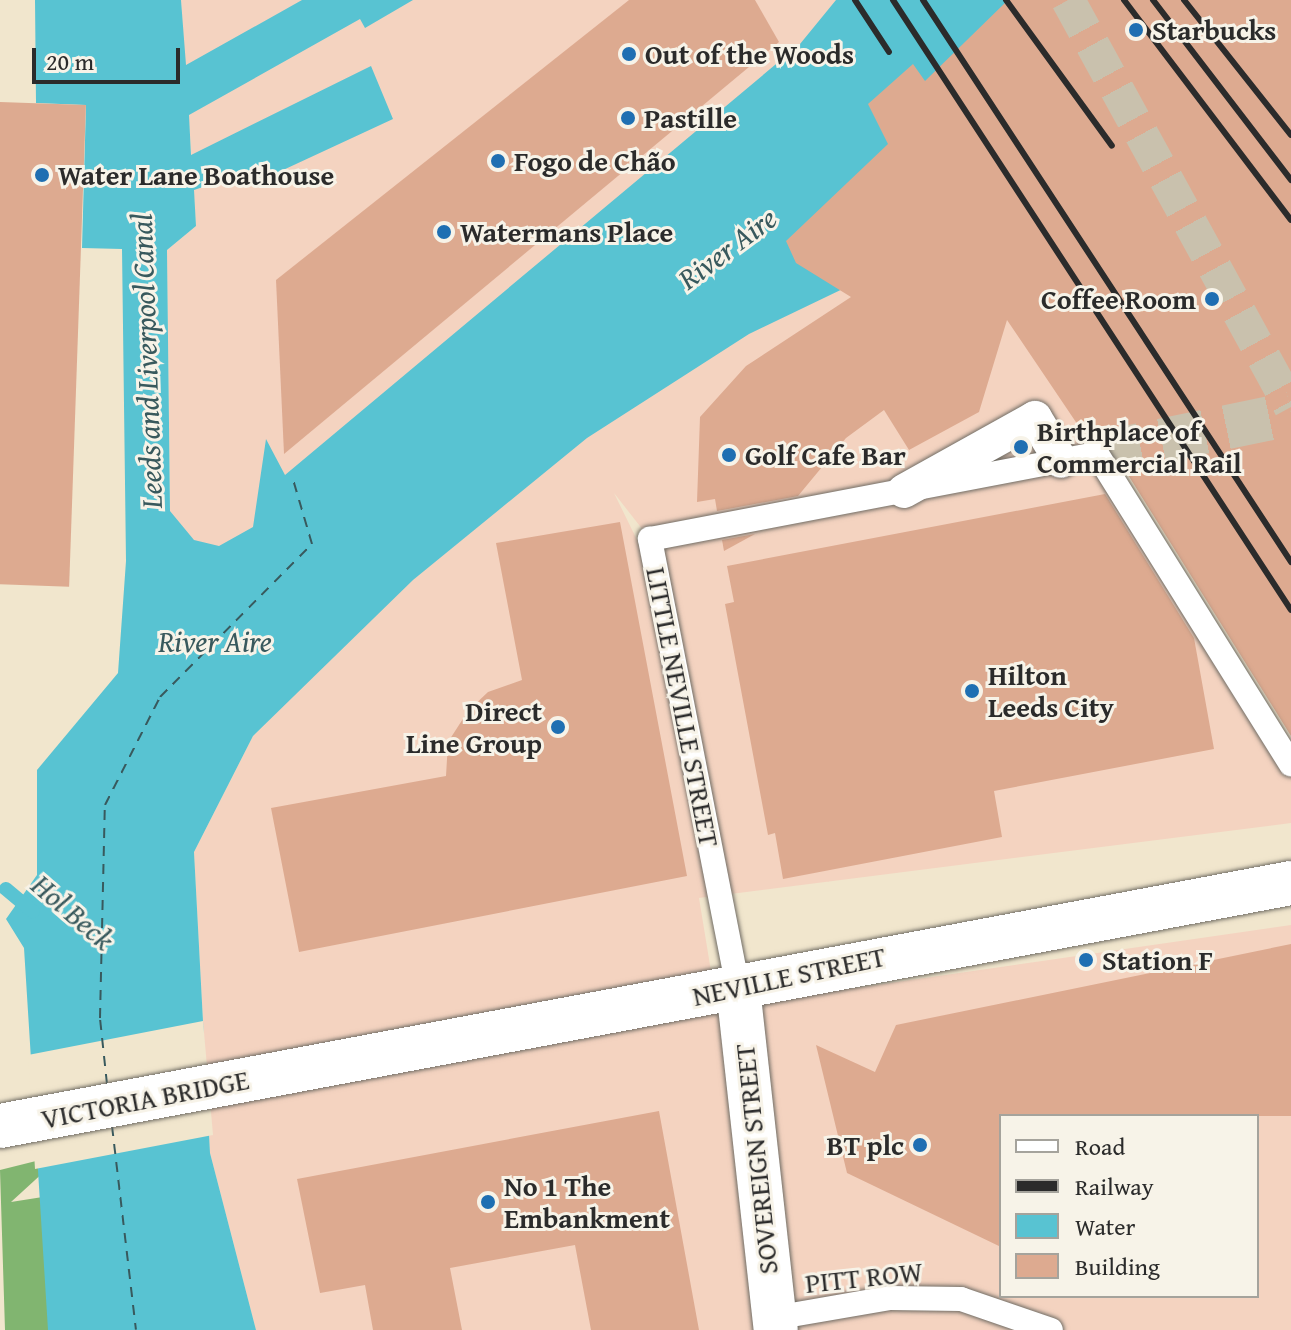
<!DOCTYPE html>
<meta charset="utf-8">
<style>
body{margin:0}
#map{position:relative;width:1291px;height:1330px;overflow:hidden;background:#f1e6cd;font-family:"Gentium Book Plus",serif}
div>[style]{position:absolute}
.built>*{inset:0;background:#f4d3c0}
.forest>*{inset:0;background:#81b570}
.water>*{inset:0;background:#58c3d2}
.pier>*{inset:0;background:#f1e6cd}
.stream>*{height:14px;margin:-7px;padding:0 7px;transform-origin:7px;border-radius:7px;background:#58c3d2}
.ferry>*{height:2px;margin-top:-1px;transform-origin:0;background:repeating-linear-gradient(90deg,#38595d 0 10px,transparent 0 18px)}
.building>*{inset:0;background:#ddaa90;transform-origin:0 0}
.pedestrian-tunnel>*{height:34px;margin-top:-17px;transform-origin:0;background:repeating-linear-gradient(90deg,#c9c1ad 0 34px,transparent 0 51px)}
.minor-tunnel>*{height:44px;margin-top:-22px;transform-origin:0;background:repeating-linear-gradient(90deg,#c9c1ad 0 44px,transparent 0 66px)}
.roads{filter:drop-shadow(0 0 2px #706c64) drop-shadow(0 0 2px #706c64)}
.service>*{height:24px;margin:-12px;padding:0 12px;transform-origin:12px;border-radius:12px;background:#fff}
.pedestrian>*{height:34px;margin:-17px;padding:0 17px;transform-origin:17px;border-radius:17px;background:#fff}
.minor>*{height:44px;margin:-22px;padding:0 22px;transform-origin:22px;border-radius:22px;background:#fff}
.rail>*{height:6px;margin:-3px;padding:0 3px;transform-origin:3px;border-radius:3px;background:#2b2b2b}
.dots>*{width:22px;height:22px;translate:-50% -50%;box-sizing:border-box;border:4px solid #f7f3e8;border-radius:50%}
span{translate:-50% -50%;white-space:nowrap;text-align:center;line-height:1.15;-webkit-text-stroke:6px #f7f3e8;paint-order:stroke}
.poi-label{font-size:28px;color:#2b2b2b;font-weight:700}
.left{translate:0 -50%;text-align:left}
.right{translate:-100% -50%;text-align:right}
.street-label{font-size:28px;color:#2b2b2b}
.water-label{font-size:30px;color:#38595d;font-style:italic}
.legend{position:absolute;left:999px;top:1114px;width:260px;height:184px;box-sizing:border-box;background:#f7f3e8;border:2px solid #a5a39c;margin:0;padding:10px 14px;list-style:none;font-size:24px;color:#2b2b2b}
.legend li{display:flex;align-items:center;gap:16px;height:40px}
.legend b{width:40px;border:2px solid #a5a39c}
.scale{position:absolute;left:32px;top:48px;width:148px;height:36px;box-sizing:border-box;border:4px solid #2b2b2b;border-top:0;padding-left:10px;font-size:24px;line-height:28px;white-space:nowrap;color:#2b2b2b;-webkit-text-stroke:6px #f7f3e8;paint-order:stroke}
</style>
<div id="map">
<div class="built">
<div style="clip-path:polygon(evenodd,181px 0,1256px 0,1291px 412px,650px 539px,614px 493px,641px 548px,1094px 465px,1291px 744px,1291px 823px,699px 898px,717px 1008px,1291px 925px,1291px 1330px,256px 1330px,210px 1153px,194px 852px,253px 736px,270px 719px,170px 511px,167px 250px,196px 226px,181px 0,1001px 1116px,1257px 1116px,1257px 1296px,1001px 1296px,1001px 1116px)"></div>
</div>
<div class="forest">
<div style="clip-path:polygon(48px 1158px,46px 1170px,11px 1202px,49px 1196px,51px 1330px,5px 1330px,0 1170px)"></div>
</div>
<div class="water">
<div style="clip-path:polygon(35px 0,181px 0,186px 65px,302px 0,413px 0,365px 28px,360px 19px,189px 115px,191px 155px,371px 66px,393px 119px,253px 184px,248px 172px,194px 190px,196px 226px,167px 250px,170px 511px,194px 540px,219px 546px,253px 527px,266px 439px,285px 475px,800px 44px,836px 0,1116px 0,928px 248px,749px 334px,587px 438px,413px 580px,253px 736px,194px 852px,210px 1153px,256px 1330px,48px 1330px,24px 948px,6px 919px,37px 875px,37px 770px,118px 673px,126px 561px,122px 249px,82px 248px,86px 105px,36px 103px)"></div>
</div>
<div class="pier">
<div style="clip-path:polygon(203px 1021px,213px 1135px,35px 1169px,28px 1055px)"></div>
</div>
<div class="stream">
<div style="left:6px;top:889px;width:35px;rotate:40deg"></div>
</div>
<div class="ferry">
<div style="left:107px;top:1084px;width:66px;rotate:-96.1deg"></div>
<div style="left:100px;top:1018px;width:213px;rotate:-88.7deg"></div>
<div style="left:105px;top:805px;width:121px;rotate:-63deg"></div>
<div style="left:160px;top:697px;width:216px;rotate:-45.2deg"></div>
<div style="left:312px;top:544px;width:71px;rotate:-106.4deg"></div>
<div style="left:112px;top:1126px;width:205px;rotate:83.3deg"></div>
</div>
<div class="building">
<div style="clip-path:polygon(629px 0,755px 0,779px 42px,284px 454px,276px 280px)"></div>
<div style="clip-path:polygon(1008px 0,1291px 0,1291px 736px,1110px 446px,1088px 440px,1007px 320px,979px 412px,909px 450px,884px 410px,846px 438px,798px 496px,717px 511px,715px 499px,697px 502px,700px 417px,746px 366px,851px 297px,796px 263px,786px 241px,888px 144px,868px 104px,913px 64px,925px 81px)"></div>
<div style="left:0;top:102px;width:86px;height:482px;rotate:2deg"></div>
<div style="clip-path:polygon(1105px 494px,1194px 638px,1214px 749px,994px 791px,1002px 837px,783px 879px,775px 833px,768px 835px,725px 604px,734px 602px,727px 566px)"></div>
<div style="clip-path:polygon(620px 522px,687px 876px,299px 952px,271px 808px,446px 776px,448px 742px,468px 711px,488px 692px,522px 680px,496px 543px)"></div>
<div style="clip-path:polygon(755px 534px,724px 551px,722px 540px)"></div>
<div style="clip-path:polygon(1291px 944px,1291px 1116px,1001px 1116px,1001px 1247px,847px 1173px,816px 1045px,875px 1072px,896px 1025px)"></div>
<div style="clip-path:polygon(659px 1111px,699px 1330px,591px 1330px,575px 1245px,450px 1268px,462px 1330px,373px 1330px,365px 1285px,320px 1293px,297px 1179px)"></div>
</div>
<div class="pedestrian-tunnel">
<div style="left:1068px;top:0;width:464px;rotate:61.3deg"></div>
</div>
<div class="minor-tunnel">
<div style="left:1097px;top:454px;width:198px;rotate:-11.7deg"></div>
</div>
<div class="roads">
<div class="service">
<div style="left:738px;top:988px;width:458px;rotate:-101.1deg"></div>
<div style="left:650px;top:539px;width:455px;rotate:-10.8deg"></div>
<div style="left:1097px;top:454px;width:366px;rotate:58deg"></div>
<div style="left:774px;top:1318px;width:118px;rotate:-9.8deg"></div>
<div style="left:890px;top:1298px;width:71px;rotate:0.8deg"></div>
<div style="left:961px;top:1299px;width:95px;rotate:19deg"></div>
</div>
<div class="pedestrian">
<div style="left:904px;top:491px;width:150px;rotate:-29.1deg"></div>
<div style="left:1035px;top:418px;width:50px;rotate:58.8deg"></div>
</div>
<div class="minor">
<div style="left:738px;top:988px;width:344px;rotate:83.7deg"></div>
<div style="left:0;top:1126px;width:1314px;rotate:-10.66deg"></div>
</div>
</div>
<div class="rail">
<div style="left:855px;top:0;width:62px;rotate:56.8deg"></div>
<div style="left:893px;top:0;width:728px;rotate:56.88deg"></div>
<div style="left:923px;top:0;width:672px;rotate:56.78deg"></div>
<div style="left:1006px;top:0;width:180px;rotate:54deg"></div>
<div style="left:1124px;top:0;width:276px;rotate:52.8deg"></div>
<div style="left:1153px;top:0;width:227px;rotate:52.5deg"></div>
<div style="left:1184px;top:0;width:172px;rotate:51.6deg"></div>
</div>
<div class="dots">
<div style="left:1136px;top:30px;background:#1f6fb2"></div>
<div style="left:629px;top:54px;background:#1f6fb2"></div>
<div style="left:628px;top:118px;background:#1f6fb2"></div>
<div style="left:498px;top:161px;background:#1f6fb2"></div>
<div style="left:42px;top:175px;background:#1f6fb2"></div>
<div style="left:444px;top:232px;background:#1f6fb2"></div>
<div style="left:1212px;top:299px;background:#1f6fb2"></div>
<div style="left:1021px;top:447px;background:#1f6fb2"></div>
<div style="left:729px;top:455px;background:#1f6fb2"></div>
<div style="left:972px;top:691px;background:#1f6fb2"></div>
<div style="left:558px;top:727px;background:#1f6fb2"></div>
<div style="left:1086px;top:960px;background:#1f6fb2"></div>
<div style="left:920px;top:1145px;background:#1f6fb2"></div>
<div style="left:488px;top:1202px;background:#1f6fb2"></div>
</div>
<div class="poi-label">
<span class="left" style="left:1152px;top:30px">Starbucks</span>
<span class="left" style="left:645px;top:54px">Out of the Woods</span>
<span class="left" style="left:644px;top:118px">Pastille</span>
<span class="left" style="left:514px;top:161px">Fogo de Chão</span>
<span class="left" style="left:58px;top:175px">Water Lane Boathouse</span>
<span class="left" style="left:460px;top:232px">Watermans Place</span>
<span class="right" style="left:1196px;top:299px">Coffee Room</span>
<span class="left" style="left:1037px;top:447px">Birthplace of<br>Commercial Rail</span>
<span class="left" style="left:745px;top:455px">Golf Cafe Bar</span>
<span class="left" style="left:988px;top:691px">Hilton<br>Leeds City</span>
<span class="right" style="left:542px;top:727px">Direct<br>Line Group</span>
<span class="left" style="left:1102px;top:960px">Station F</span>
<span class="right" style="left:904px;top:1145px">BT plc</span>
<span class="left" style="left:504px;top:1202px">No 1 The<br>Embankment</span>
</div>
<div class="street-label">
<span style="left:683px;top:707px;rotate:79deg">LITTLE NEVILLE STREET</span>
<span style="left:789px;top:976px;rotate:-12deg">NEVILLE STREET</span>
<span style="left:145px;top:1099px;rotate:-11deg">VICTORIA BRIDGE</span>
<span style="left:756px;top:1159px;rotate:-96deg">SOVEREIGN STREET</span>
<span style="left:864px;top:1277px;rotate:-6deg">PITT ROW</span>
</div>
<div class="water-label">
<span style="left:727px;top:248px;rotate:-37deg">River Aire</span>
<span style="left:146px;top:361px;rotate:-92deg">Leeds and Liverpool Canal</span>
<span style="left:215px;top:641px">River Aire</span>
<span style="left:73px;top:912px;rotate:41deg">Hol Beck</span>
</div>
<ul class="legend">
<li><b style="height:10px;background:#fff"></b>Road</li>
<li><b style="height:10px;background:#2b2b2b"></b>Railway</li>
<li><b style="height:22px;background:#58c3d2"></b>Water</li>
<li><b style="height:22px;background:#ddaa90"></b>Building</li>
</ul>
<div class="scale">20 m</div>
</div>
